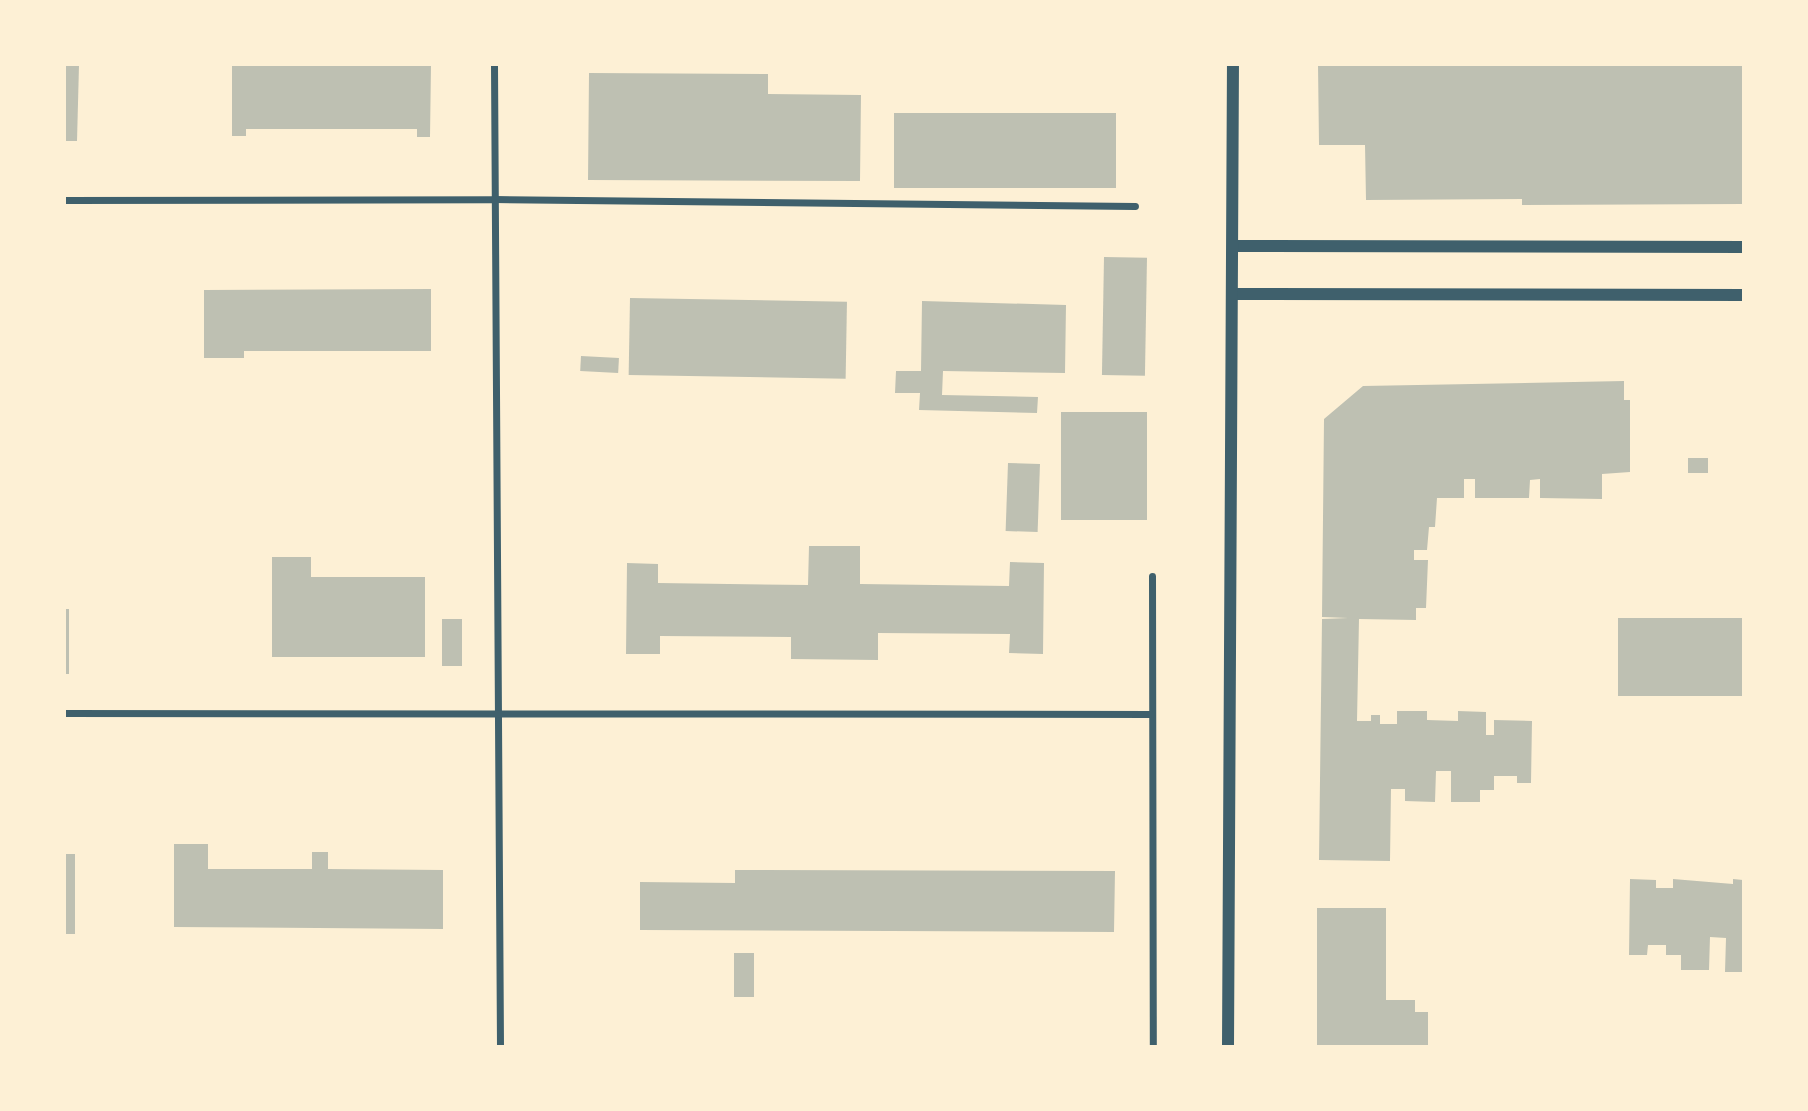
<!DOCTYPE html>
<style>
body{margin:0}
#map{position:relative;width:1808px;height:1111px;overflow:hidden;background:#fdf0d5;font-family:Figtree,sans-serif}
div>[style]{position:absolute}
.building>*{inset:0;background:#bec0b2;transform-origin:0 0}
.minor>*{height:7px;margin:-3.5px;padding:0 3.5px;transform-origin:3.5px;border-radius:3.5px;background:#3f606c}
.tertiary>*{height:12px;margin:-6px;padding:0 6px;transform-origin:6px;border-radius:6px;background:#3f606c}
span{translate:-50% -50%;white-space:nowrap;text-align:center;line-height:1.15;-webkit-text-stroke:7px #fdf0d5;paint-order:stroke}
.frame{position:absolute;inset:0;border:66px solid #fdf0d5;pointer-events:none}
</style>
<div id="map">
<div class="building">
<div style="clip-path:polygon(65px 65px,79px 65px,77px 141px,65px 141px)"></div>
<div style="clip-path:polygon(232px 65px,431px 65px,430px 137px,417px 137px,417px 129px,246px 129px,246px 136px,232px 136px)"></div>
<div style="clip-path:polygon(1318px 65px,1743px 65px,1743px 204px,1522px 205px,1522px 199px,1366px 200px,1365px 145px,1319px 145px)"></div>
<div style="clip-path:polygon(589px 73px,768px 74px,768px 94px,861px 95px,860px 181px,588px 180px)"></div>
<div style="left:1116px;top:113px;width:75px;height:222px;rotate:90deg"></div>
<div style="left:1104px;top:257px;width:43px;height:118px;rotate:1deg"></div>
<div style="clip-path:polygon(431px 289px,431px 351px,244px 351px,244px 358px,204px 358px,204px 290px)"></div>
<div style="left:630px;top:298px;width:217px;height:77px;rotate:1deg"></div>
<div style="clip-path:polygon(922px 301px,1066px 305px,1065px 373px,943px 371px,942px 395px,1038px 397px,1037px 413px,919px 410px,920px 393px,895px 393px,896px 371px,921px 371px)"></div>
<div style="left:581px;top:356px;width:38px;height:15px;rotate:3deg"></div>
<div style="clip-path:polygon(1624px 381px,1624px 400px,1630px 400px,1630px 472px,1602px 474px,1602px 499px,1540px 498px,1540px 479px,1530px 480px,1529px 498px,1475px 498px,1475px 479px,1464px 479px,1464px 498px,1437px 498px,1435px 527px,1429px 527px,1427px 550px,1414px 550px,1414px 560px,1428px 560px,1426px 608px,1416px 608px,1416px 620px,1359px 619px,1357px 721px,1371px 721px,1371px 715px,1380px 715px,1380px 724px,1397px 724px,1397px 711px,1427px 711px,1427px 720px,1458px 721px,1458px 711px,1486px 712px,1486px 735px,1494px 735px,1494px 720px,1532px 721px,1531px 783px,1517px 783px,1517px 776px,1494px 776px,1494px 790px,1480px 790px,1480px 802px,1451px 802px,1451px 771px,1436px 771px,1435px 802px,1405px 801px,1405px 789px,1391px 789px,1390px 861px,1319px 860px,1322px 619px,1348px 618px,1322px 617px,1324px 419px,1363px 386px)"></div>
<div style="left:1061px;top:412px;width:86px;height:108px"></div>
<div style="left:1688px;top:458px;width:20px;height:15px"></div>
<div style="left:1008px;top:463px;width:32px;height:68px;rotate:2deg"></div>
<div style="clip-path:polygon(809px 546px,860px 546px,860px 584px,1009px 586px,1010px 562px,1044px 563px,1043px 654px,1009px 653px,1010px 634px,878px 633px,878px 660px,791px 659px,791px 637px,660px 636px,660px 654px,626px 654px,627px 563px,658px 564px,658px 583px,808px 585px)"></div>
<div style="clip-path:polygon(272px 557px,311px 557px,311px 577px,425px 577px,425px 657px,272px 657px)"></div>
<div style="left:65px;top:609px;width:4px;height:65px"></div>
<div style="left:1618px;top:618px;width:125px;height:78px"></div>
<div style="left:442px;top:619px;width:20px;height:47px"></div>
<div style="clip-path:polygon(174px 844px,208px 844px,208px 869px,312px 869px,312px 852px,328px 852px,328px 869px,443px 870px,443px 929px,174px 927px)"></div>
<div style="left:65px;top:854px;width:10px;height:80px"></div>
<div style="clip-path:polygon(735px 870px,1115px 871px,1114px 932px,640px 930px,640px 882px,735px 883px)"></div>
<div style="clip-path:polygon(1630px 879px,1656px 880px,1656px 888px,1673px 888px,1673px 879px,1733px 884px,1733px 879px,1743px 880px,1743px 972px,1725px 972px,1726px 938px,1710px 937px,1709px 970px,1681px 970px,1681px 955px,1666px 955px,1666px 945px,1648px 945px,1647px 955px,1629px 955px)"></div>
<div style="clip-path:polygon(1317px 908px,1386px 908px,1386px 1000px,1415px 1000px,1415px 1012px,1428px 1012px,1428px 1046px,1317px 1046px)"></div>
<div style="left:734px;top:953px;width:20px;height:44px"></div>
</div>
<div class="minor">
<div style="left:494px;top:65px;width:981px;rotate:89.65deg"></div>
<div style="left:65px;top:200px;width:429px;rotate:-0.1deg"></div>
<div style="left:494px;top:199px;width:641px;rotate:0.63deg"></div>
<div style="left:1152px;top:576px;width:470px;rotate:89.9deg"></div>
<div style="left:65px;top:713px;width:1086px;rotate:0.05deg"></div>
</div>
<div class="tertiary">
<div style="left:1233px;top:246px;width:510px;rotate:0.11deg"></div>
<div style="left:1232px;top:294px;width:511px;rotate:0.11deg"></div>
<div style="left:1228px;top:1046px;width:981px;rotate:-89.71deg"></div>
</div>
<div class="frame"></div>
</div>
